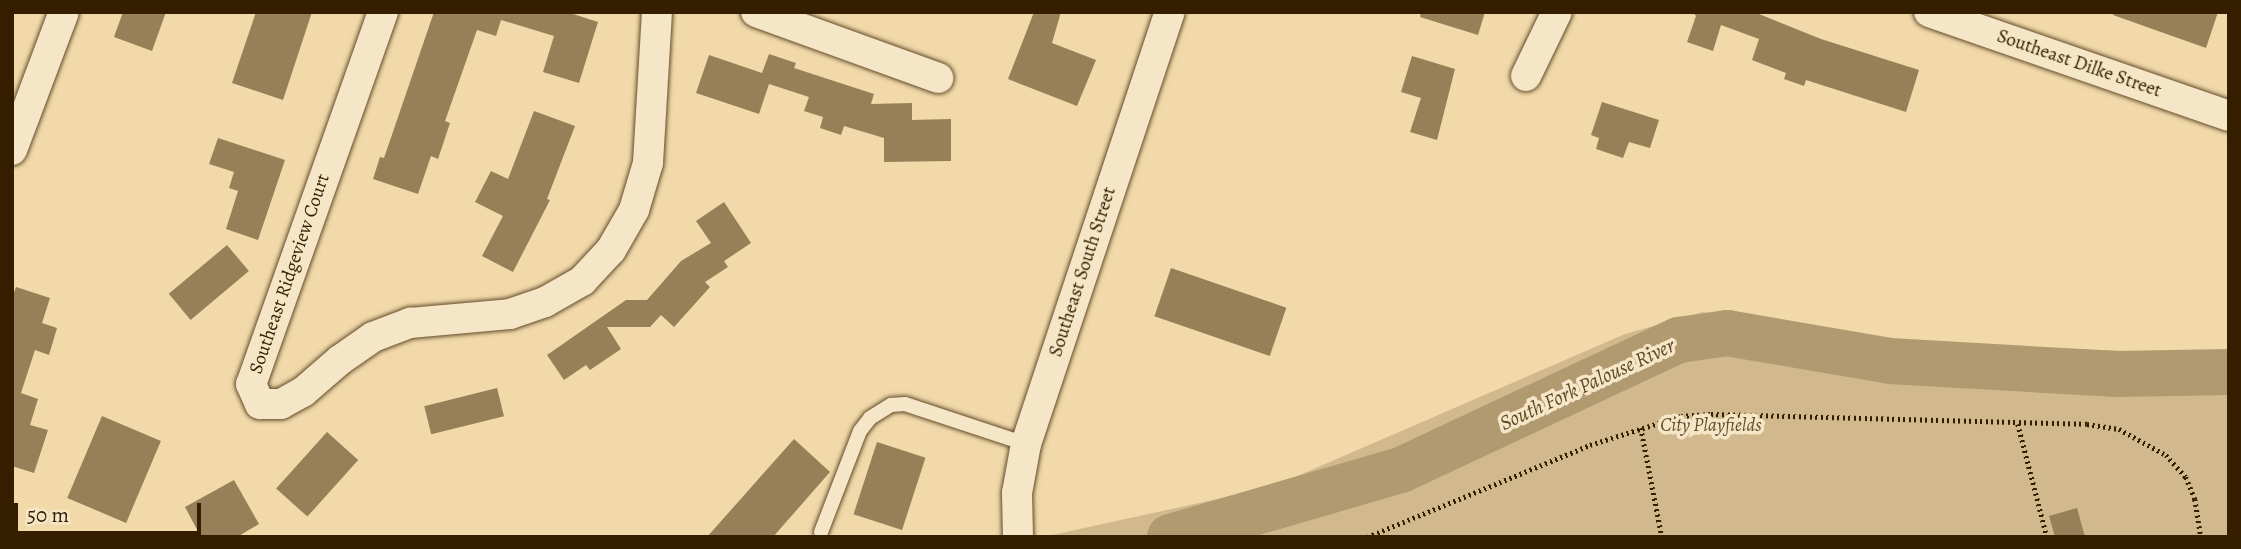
<!DOCTYPE html>
<style>
body{margin:0}
#map{position:relative;width:2241px;height:549px;overflow:hidden;background:#f1d9aa;font-family:Alegreya,serif}
div>[style]{position:absolute}
.green>*{inset:0;background:#d1b98d}
.river>*{height:46px;margin:-23px;padding:0 23px;transform-origin:23px;border-radius:23px;background:#b19970}
.building>*{inset:0;background:#977f58;transform-origin:0 0}
.path>*{height:4.5px;margin-top:-2.25px;transform-origin:0;background:repeating-linear-gradient(90deg,#351d00 0 2px,transparent 0 5.5px)}
.roads{filter:drop-shadow(0 0 2px #644c2a) drop-shadow(0 0 2px #644c2a)}
.lane>*{height:14px;margin:-7px;padding:0 7px;transform-origin:7px;border-radius:7px;background:#f6e6c8}
.street>*{height:30px;margin:-15px;padding:0 15px;transform-origin:15px;border-radius:15px;background:#f6e6c8}
span{translate:-50% -50%;white-space:nowrap;text-align:center;line-height:1.15;-webkit-text-stroke:7px #f6e6c8;paint-order:stroke}
.street-label{font-size:19px;color:#351d00}
.park-label{font-size:19px;color:#644c2a;font-style:italic}
.water-label{font-size:21px;color:#604827;font-style:italic}
.frame{position:absolute;inset:0;border:14px solid #351d00;pointer-events:none}
.scale{position:absolute;left:14px;top:503px;width:187px;height:32px;box-sizing:border-box;border:4px solid #351d00;border-top:0;padding-left:9px;font-size:21px;line-height:24px;white-space:nowrap;color:#351d00;-webkit-text-stroke:5px #f6e6c8;paint-order:stroke}
</style>
<div id="map">
<div class="green">
<div style="clip-path:polygon(1703px 312px,1871px 340px,2146px 352px,2229px 352px,2229px 537px,1043px 537px,1272px 487px,1625px 334px)"></div>
</div>
<div class="river">
<div style="left:1170px;top:537px;width:241px;rotate:-16.2deg"></div>
<div style="left:1401px;top:470px;width:307px;rotate:-25.1deg"></div>
<div style="left:1679px;top:340px;width:49px;rotate:-8.3deg"></div>
<div style="left:1727px;top:333px;width:165px;rotate:9.7deg"></div>
<div style="left:1890px;top:361px;width:227px;rotate:3.3deg"></div>
<div style="left:2117px;top:374px;width:112px;rotate:-1deg"></div>
</div>
<div class="building">
<div style="clip-path:polygon(123px 12px,166px 12px,152px 51px,114px 37px)"></div>
<div style="clip-path:polygon(256px 12px,312px 12px,283px 100px,232px 83px)"></div>
<div style="clip-path:polygon(434px 12px,567px 12px,598px 22px,579px 83px,543px 72px,554px 36px,501px 20px,496px 36px,477px 30px,445px 121px,450px 123px,438px 159px,431px 156px,418px 194px,373px 179px,380px 157px,384px 158px)"></div>
<div style="clip-path:polygon(1034px 12px,1061px 12px,1052px 43px,1096px 60px,1077px 106px,1008px 79px)"></div>
<div style="clip-path:polygon(1421px 12px,1485px 12px,1478px 35px,1420px 17px)"></div>
<div style="clip-path:polygon(1693px 12px,1754px 12px,1821px 39px,1919px 70px,1906px 112px,1806px 80px,1804px 86px,1784px 79px,1786px 73px,1752px 60px,1759px 39px,1721px 25px,1713px 51px,1687px 42px,1696px 16px)"></div>
<div style="clip-path:polygon(2114px 12px,2218px 12px,2206px 48px,2113px 15px)"></div>
<div style="clip-path:polygon(769px 54px,796px 63px,794px 68px,874px 94px,871px 104px,912px 103px,912px 120px,951px 119px,951px 161px,884px 162px,884px 138px,844px 126px,841px 135px,820px 128px,823px 117px,804px 111px,809px 97px,769px 84px,759px 114px,696px 93px,709px 55px,762px 73px)"></div>
<div style="clip-path:polygon(1412px 56px,1455px 69px,1437px 140px,1410px 132px,1421px 98px,1401px 92px)"></div>
<div style="clip-path:polygon(1602px 102px,1659px 120px,1650px 148px,1629px 142px,1623px 158px,1596px 149px,1599px 138px,1591px 135px)"></div>
<div style="clip-path:polygon(534px 111px,575px 126px,547px 199px,550px 200px,513px 272px,482px 256px,503px 216px,475px 202px,491px 171px,508px 179px)"></div>
<div style="clip-path:polygon(218px 138px,285px 160px,258px 240px,226px 229px,238px 191px,229px 188px,234px 172px,209px 164px)"></div>
<div style="clip-path:polygon(724px 202px,751px 243px,724px 261px,728px 267px,705px 282px,710px 287px,674px 327px,661px 315px,650px 327px,607px 327px,621px 349px,590px 370px,586px 365px,564px 380px,547px 355px,626px 300px,647px 300px,681px 261px,711px 243px,696px 221px)"></div>
<div style="left:227px;top:245px;width:34px;height:76px;rotate:50deg"></div>
<div style="left:1171px;top:268px;width:122px;height:51px;rotate:19deg"></div>
<div style="clip-path:polygon(16px 287px,50px 298px,42px 323px,57px 328px,49px 355px,35px 350px,21px 393px,38px 399px,30px 425px,48px 430px,34px 473px,12px 466px,12px 298px)"></div>
<div style="left:497px;top:388px;width:29px;height:75px;rotate:76deg"></div>
<div style="left:102px;top:416px;width:64px;height:89px;rotate:23deg"></div>
<div style="left:327px;top:432px;width:42px;height:76px;rotate:42deg"></div>
<div style="clip-path:polygon(794px 439px,830px 472px,773px 537px,707px 537px)"></div>
<div style="left:877px;top:442px;width:51px;height:76px;rotate:18deg"></div>
<div style="clip-path:polygon(234px 480px,259px 524px,237px 537px,201px 537px,185px 507px)"></div>
<div style="clip-path:polygon(2077px 508px,2085px 537px,2055px 537px,2049px 516px)"></div>
</div>
<div class="path">
<div style="left:2018px;top:424px;width:117px;rotate:75.6deg"></div>
<div style="left:1641px;top:428px;width:111px;rotate:79.1deg"></div>
<div style="left:1367px;top:537px;width:241px;rotate:-22.4deg"></div>
<div style="left:1590px;top:445px;width:96px;rotate:-17.7deg"></div>
<div style="left:1681px;top:416px;width:30px;rotate:-4deg"></div>
<div style="left:1711px;top:414px;width:376px;rotate:1.5deg"></div>
<div style="left:2087px;top:424px;width:32px;rotate:9deg"></div>
<div style="left:2119px;top:429px;width:54px;rotate:29deg"></div>
<div style="left:2166px;top:455px;width:30px;rotate:48deg"></div>
<div style="left:2186px;top:477px;width:24px;rotate:68deg"></div>
<div style="left:2195px;top:499px;width:38px;rotate:81deg"></div>
</div>
<div class="roads">
<div class="lane">
<div style="left:821px;top:532px;width:108px;rotate:-68.9deg"></div>
<div style="left:860px;top:431px;width:16px;rotate:-52deg"></div>
<div style="left:870px;top:418px;width:25px;rotate:-32deg"></div>
<div style="left:891px;top:405px;width:14px;rotate:-4deg"></div>
<div style="left:905px;top:404px;width:127px;rotate:18.3deg"></div>
</div>
<div class="street">
<div style="left:383px;top:12px;width:395px;rotate:109.5deg"></div>
<div style="left:251px;top:384px;width:22px;rotate:66deg"></div>
<div style="left:260px;top:404px;width:21px"></div>
<div style="left:281px;top:404px;width:25px;rotate:-29deg"></div>
<div style="left:303px;top:392px;width:49px;rotate:-40.9deg"></div>
<div style="left:340px;top:360px;width:40px;rotate:-34.9deg"></div>
<div style="left:373px;top:337px;width:40px;rotate:-21deg"></div>
<div style="left:410px;top:323px;width:100px;rotate:-5.1deg"></div>
<div style="left:510px;top:314px;width:37px;rotate:-19deg"></div>
<div style="left:545px;top:302px;width:43px;rotate:-29.6deg"></div>
<div style="left:582px;top:281px;width:42px;rotate:-46.9deg"></div>
<div style="left:611px;top:250px;width:46px;rotate:-60.1deg"></div>
<div style="left:634px;top:210px;width:49px;rotate:-73.4deg"></div>
<div style="left:648px;top:163px;width:151px;rotate:-86.6deg"></div>
<div style="left:756px;top:12px;width:194px;rotate:19.9deg"></div>
<div style="left:1929px;top:12px;width:318px;rotate:19.1deg"></div>
<div style="left:1526px;top:76px;width:71px;rotate:-64.2deg"></div>
<div style="left:12px;top:150px;width:147px;rotate:-69.4deg"></div>
<div style="left:1018px;top:537px;width:44px;rotate:-91.3deg"></div>
<div style="left:1017px;top:493px;width:50px;rotate:-79.6deg"></div>
<div style="left:1026px;top:444px;width:455px;rotate:-71.6deg"></div>
</div>
</div>
<div class="street-label">
<span style="left:2079px;top:64px;rotate:19deg">Southeast Dilke Street</span>
<span style="left:1083px;top:272px;rotate:-72deg">Southeast South Street</span>
<span style="left:290px;top:274px;rotate:-71deg">Southeast Ridgeview Court</span>
</div>
<div class="park-label">
<span style="left:1711px;top:426px">City Playfields</span>
</div>
<div class="water-label">
<span style="left:1587px;top:384px;rotate:-25deg">South Fork Palouse River</span>
</div>
<div class="frame"></div>
<div class="scale">50 m</div>
</div>
